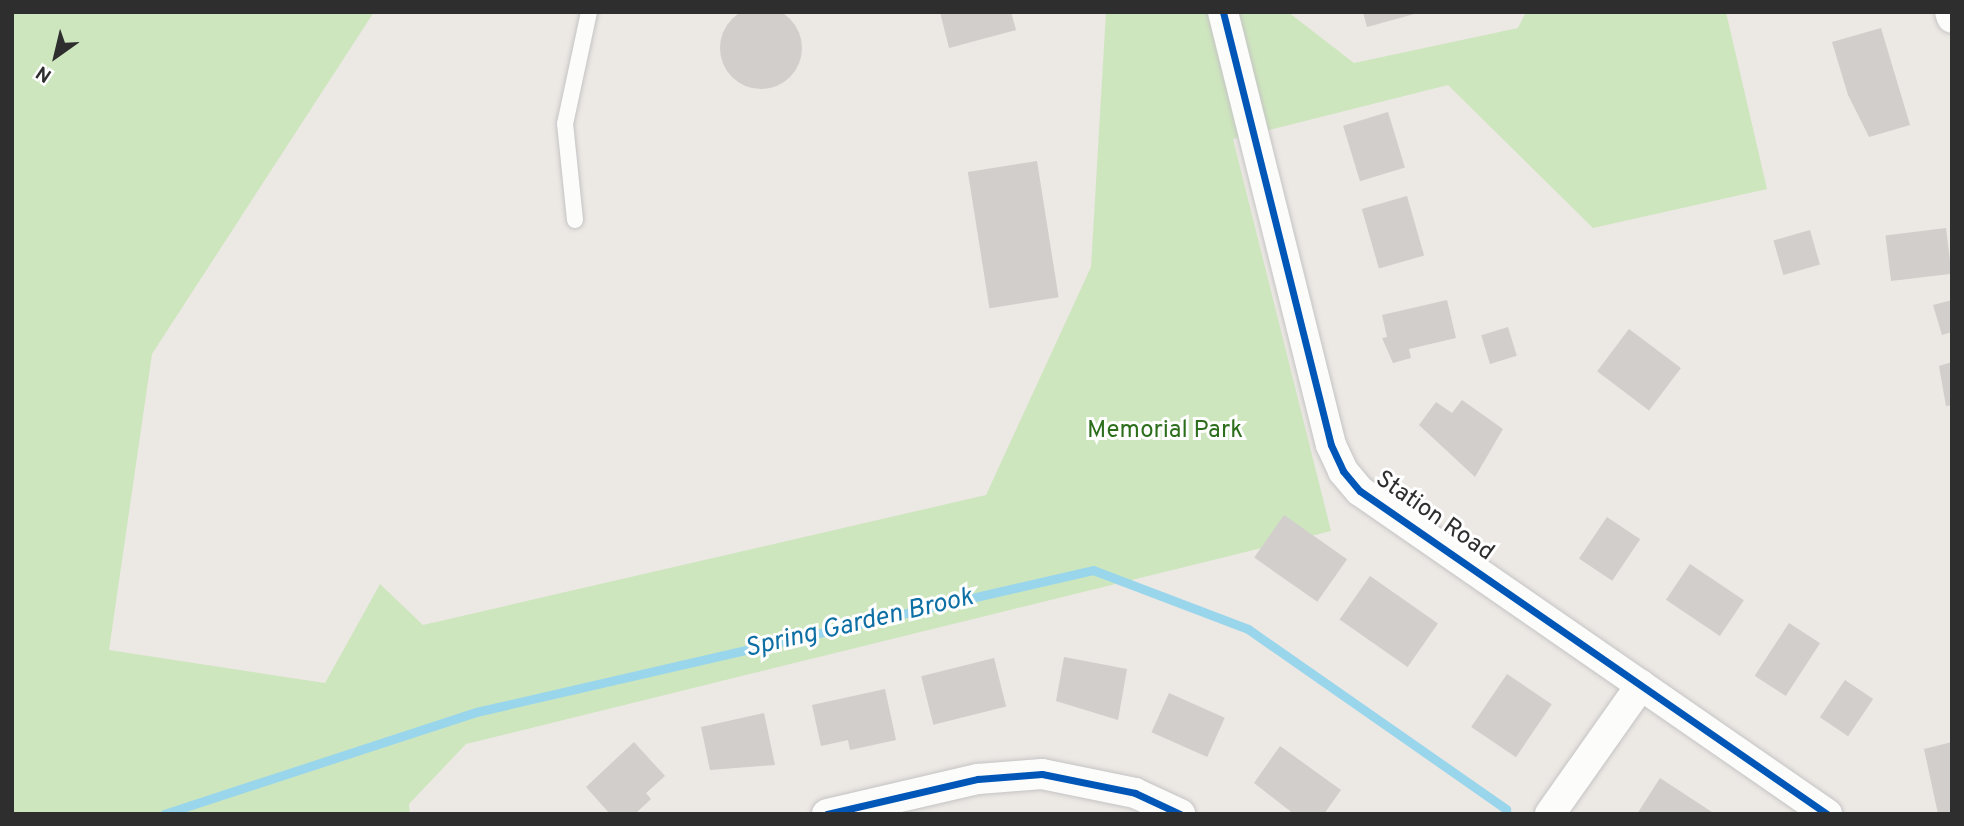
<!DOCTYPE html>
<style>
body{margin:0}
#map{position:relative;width:1964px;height:826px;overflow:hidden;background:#ece8e4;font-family:Overpass,sans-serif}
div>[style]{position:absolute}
.green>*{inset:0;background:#cee6be}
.stream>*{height:9px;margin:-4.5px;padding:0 4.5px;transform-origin:4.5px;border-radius:4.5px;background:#99d6ec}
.building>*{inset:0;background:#d1cecb;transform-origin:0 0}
.round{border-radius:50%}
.roads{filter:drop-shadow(0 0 2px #c5c4c5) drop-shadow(0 0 2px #c5c4c5)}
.lane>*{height:16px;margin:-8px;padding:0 8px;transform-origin:8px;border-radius:8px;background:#fcfcfb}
.street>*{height:30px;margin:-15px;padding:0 15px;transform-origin:15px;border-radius:15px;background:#fcfcfb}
.cycleway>*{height:7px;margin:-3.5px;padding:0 3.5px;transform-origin:3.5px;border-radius:3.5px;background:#0057b8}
span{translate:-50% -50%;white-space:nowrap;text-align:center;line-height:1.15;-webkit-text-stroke:6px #fff;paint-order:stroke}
.park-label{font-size:24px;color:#2c6e1b}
.street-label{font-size:24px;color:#2e2e2e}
.water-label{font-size:26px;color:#0d6fa3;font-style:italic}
.frame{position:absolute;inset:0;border:14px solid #2e2e2e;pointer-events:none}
.north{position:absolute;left:21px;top:21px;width:70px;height:70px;-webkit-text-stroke:5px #fff;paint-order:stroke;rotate:214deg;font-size:19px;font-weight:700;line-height:28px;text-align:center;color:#2e2e2e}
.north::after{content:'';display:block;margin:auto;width:24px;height:32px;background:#2e2e2e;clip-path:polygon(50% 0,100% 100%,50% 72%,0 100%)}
</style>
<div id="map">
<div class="green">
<div style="clip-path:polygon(12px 12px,374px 12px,152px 354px,109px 650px,325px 683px,380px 584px,423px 625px,986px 495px,1091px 267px,1106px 12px,1288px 12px,1354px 63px,1518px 28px,1526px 12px,1726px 12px,1767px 189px,1593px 228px,1448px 85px,1233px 139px,1331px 531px,466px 744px,409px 804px,410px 814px,12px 814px)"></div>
</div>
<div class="stream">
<div style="left:164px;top:814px;width:328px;rotate:-18.1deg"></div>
<div style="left:476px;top:712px;width:633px;rotate:-12.96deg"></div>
<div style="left:1093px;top:570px;width:166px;rotate:20.8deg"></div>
<div style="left:1248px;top:629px;width:315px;rotate:34.9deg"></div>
</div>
<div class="building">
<div class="round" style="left:720px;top:7px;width:82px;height:82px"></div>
<div style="clip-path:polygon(940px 12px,1011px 12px,1016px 30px,949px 48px)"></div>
<div style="clip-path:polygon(1363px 12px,1418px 12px,1418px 13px,1367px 27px)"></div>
<div style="clip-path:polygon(1881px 28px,1910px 125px,1869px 137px,1848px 95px,1832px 42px)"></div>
<div style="left:1388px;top:112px;width:58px;height:47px;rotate:73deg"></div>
<div style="left:1037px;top:161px;width:138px;height:70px;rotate:81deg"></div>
<div style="left:1407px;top:196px;width:62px;height:47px;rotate:74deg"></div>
<div style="left:1946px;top:228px;width:46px;height:61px;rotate:83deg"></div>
<div style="left:1810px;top:230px;width:36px;height:38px;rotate:74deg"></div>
<div style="clip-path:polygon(1447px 300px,1456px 338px,1409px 349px,1411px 358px,1393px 363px,1382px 338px,1387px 337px,1382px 315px)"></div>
<div style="clip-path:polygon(1952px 300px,1952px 332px,1942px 335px,1933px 305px)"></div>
<div style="left:1508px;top:327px;width:30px;height:28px;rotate:73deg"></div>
<div style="left:1629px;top:329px;width:65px;height:53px;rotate:37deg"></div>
<div style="clip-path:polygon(1952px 362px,1952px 405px,1946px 406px,1939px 366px)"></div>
<div style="clip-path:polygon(1462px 400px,1503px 429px,1475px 477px,1419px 425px,1436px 402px,1452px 413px)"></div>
<div style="left:1284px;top:515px;width:77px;height:52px;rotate:35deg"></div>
<div style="left:1607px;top:517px;width:40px;height:50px;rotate:34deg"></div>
<div style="left:1690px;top:564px;width:65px;height:43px;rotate:34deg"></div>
<div style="left:1370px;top:576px;width:83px;height:53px;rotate:35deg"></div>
<div style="left:1789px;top:623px;width:37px;height:63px;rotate:33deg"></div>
<div style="clip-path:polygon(1064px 657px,1127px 669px,1118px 720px,1056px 701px)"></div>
<div style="left:994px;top:658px;width:50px;height:75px;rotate:76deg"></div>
<div style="left:1507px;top:674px;width:54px;height:64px;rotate:34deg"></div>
<div style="left:1845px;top:680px;width:34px;height:45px;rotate:34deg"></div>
<div style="clip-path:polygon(885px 689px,896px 740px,850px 750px,848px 740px,821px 746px,812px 705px)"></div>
<div style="left:1169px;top:693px;width:61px;height:43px;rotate:24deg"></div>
<div style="clip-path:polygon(764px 713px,775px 765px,710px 770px,701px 727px)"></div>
<div style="clip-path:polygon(634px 742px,665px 776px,646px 793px,651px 799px,635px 814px,610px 814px,586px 787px)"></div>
<div style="clip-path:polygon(1952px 742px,1952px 814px,1938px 814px,1924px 749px)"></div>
<div style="clip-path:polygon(1280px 746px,1341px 790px,1324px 814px,1294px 814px,1254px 783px)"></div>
<div style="clip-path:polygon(1660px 778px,1715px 814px,1637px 814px)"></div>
</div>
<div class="roads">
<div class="lane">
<div style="left:575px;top:220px;width:97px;rotate:-95.9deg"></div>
<div style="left:565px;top:124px;width:115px;rotate:-77.9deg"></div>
</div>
<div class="street">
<div style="left:1223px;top:12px;width:446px;rotate:76deg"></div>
<div style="left:1331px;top:445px;width:29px;rotate:65deg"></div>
<div style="left:1343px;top:471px;width:26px;rotate:50deg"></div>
<div style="left:1360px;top:491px;width:568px;rotate:34.67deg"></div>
<div style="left:1950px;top:12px;width:6px;rotate:72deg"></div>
<div style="left:827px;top:814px;width:155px;rotate:-13.1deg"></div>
<div style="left:978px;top:779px;width:64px;rotate:-4.5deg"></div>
<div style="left:1042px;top:774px;width:95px;rotate:11.5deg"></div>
<div style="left:1135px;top:793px;width:50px;rotate:25deg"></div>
<div style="left:1550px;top:814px;width:158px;rotate:-54.8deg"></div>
</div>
</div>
<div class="cycleway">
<div style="left:1223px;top:12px;width:446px;rotate:76deg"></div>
<div style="left:1331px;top:445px;width:29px;rotate:65deg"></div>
<div style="left:1343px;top:471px;width:26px;rotate:50deg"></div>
<div style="left:1360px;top:491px;width:568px;rotate:34.67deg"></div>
<div style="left:827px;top:814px;width:155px;rotate:-13.1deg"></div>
<div style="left:978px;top:779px;width:64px;rotate:-4.5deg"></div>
<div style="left:1042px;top:774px;width:95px;rotate:11.5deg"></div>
<div style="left:1135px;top:793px;width:50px;rotate:25deg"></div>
</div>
<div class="park-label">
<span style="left:1165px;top:432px">Memorial Park</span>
</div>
<div class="street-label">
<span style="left:1434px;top:517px;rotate:35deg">Station Road</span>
</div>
<div class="water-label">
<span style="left:859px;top:624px;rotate:-13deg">Spring Garden Brook</span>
</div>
<div class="frame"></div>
<div class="north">N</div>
</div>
